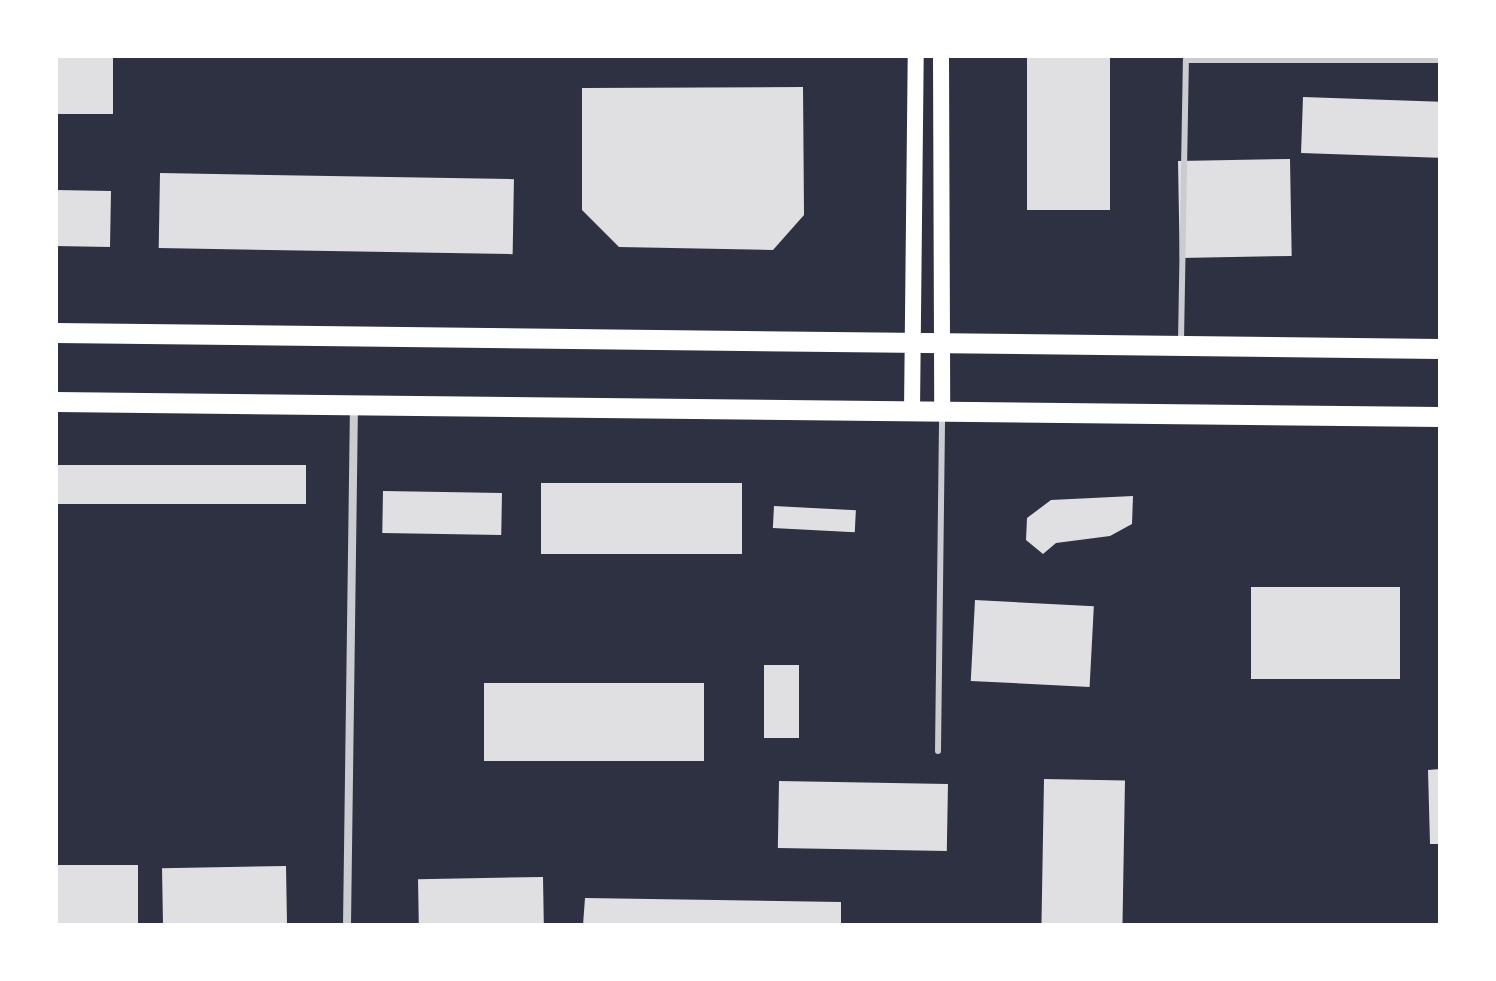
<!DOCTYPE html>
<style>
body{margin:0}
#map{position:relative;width:1496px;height:981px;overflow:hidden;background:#2d3142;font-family:"Work Sans",sans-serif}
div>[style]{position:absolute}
.building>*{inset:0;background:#e0e0e3;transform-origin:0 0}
.service>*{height:6px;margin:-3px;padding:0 3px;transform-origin:3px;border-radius:3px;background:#caccd0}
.minor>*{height:8px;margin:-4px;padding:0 4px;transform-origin:4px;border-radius:4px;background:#caccd0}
.secondary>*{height:16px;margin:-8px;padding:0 8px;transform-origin:8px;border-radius:8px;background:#fff}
.primary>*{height:20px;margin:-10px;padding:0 10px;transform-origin:10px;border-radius:10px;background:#fff}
span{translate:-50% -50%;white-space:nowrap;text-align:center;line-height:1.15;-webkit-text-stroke:6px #fff;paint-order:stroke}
.frame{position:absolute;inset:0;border:58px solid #fff;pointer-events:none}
</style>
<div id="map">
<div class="building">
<div style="left:56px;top:56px;width:57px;height:58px"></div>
<div style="left:1027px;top:56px;width:83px;height:154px"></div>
<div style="clip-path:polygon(803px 87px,804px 215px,773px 250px,619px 247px,582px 210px,582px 88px)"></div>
<div style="left:1303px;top:97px;width:137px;height:56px;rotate:2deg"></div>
<div style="left:1290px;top:159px;width:97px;height:112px;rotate:89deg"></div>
<div style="left:160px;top:173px;width:354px;height:75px;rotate:1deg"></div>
<div style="left:56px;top:190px;width:55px;height:56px;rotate:1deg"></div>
<div style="left:306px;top:465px;width:39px;height:250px;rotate:90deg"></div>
<div style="left:541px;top:483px;width:201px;height:71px"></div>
<div style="left:383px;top:491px;width:119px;height:42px;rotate:1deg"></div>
<div style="clip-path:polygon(1133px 496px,1132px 524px,1110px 536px,1056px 543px,1043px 554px,1026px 540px,1027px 518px,1051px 500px)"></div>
<div style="left:774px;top:506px;width:82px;height:22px;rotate:3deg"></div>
<div style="left:1251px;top:587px;width:149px;height:92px"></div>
<div style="left:975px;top:600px;width:119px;height:81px;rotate:3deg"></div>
<div style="left:764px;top:665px;width:35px;height:73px"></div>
<div style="left:484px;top:683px;width:220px;height:78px"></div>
<div style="clip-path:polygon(1440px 769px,1440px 844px,1430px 844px,1428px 770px)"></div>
<div style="left:1044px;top:779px;width:81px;height:146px;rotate:1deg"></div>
<div style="left:779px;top:781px;width:169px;height:67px;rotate:1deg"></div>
<div style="left:56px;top:865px;width:82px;height:60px"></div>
<div style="left:286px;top:866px;width:59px;height:124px;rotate:89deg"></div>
<div style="left:543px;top:877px;width:48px;height:125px;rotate:89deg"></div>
<div style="clip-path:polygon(585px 898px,841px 902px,841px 925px,583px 925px)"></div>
</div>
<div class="service">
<div style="left:1181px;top:341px;width:281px;rotate:-89deg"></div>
<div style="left:1186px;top:60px;width:254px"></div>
<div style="left:938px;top:751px;width:336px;rotate:-89.3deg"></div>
</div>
<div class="minor">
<div style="left:347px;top:925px;width:519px;rotate:-89.23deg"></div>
</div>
<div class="secondary">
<div style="left:941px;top:56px;width:356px;rotate:89.8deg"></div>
<div style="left:912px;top:411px;width:355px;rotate:-89.4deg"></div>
</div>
<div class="primary">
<div style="left:56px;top:333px;width:1384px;rotate:0.66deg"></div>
<div style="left:56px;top:402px;width:1384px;rotate:0.62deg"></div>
</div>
<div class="frame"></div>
</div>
